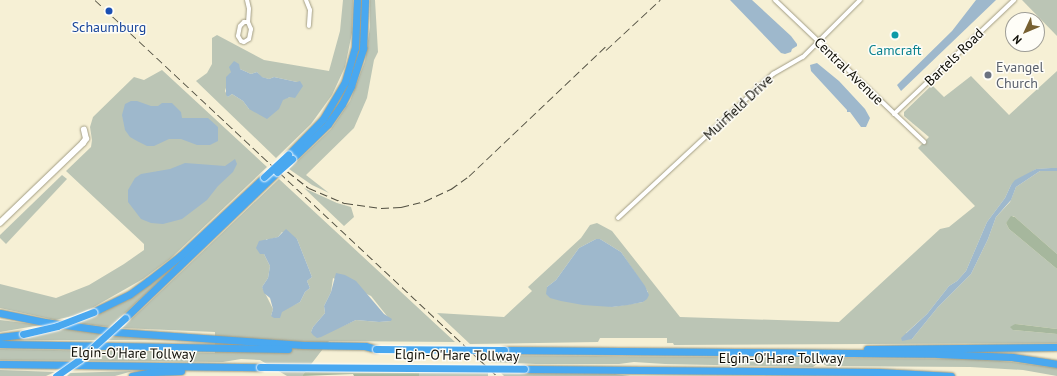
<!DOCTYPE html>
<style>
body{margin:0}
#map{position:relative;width:1057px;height:376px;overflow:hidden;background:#f6f0d5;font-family:"PT Sans",sans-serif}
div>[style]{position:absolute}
.green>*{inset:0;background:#bbc5b5;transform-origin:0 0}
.forest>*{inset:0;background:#a6b79d}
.water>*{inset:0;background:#9eb8cc}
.roads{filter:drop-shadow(0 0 1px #a29d84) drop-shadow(0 0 1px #a29d84)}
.street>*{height:4px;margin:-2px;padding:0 2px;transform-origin:2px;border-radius:2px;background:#fff}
.secondary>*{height:5.5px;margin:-2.75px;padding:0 2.75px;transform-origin:2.75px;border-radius:2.75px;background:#fff}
.highway>*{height:7px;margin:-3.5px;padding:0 3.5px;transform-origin:3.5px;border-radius:3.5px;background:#49a8f0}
.rail>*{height:1px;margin-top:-0.5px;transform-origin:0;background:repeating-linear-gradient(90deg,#504e40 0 8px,transparent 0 12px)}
.bridges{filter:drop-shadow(0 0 1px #fff) drop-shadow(0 0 1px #fff)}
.highway-bridge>*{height:7px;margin:-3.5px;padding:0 3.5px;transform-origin:3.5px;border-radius:3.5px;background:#49a8f0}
.dots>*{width:11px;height:11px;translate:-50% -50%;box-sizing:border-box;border:2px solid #fefdf7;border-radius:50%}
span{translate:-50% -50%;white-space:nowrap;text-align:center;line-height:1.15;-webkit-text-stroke:3px #fefdf7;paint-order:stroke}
.transit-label{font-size:14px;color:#164399}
.culture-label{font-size:14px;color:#0d838f}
.street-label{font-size:14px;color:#0e0d05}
.worship-label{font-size:14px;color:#5b616d}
.left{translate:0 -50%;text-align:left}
.north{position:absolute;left:1005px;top:12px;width:40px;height:40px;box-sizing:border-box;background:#fefdf7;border:1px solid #9e9d96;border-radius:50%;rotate:226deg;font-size:11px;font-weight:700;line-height:16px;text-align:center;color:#0e0d05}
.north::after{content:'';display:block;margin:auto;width:14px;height:18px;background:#776030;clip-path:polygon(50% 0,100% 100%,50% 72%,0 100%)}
</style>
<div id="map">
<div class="green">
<div style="clip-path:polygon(evenodd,343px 0,353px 0,352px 33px,345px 67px,332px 95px,311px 124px,276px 158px,196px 81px,207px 73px,212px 64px,212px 38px,217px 35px,264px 60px,329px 71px,340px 31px,343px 0,240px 69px,251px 74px,257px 72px,261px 77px,269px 79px,274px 77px,297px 82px,290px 97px,249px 109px,243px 101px,232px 94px,228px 97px,225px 91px,231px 72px,240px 69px)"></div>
<div style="clip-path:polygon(370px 0,375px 0,378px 52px,374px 60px,367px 98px,354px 128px,306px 175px,329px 193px,312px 185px,289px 169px,331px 129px,350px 101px,365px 61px,370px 27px)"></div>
<div style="clip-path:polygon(1022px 0,1057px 0,1057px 36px)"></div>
<div style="clip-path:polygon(162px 70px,267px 167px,170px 259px,143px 279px,92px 308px,73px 316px,55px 320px,0 308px,0 284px,56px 298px,89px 285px,124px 264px,144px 250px,144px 244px,66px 171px,91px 147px,92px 140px,90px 127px,93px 117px,134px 77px,144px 80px)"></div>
<div style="clip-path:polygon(evenodd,1057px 71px,1057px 168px,1036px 169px,1011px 185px,1005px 198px,987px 222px,966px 271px,957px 281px,949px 286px,927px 314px,906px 333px,912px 339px,938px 307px,971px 274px,988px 239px,996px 217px,1010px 202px,1016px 187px,1040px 171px,1052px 170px,1057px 171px,1057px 254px,1015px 217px,1013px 216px,1006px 223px,1009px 229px,1057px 269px,1057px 329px,1015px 324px,1013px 330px,1057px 334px,1057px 343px,674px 345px,673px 343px,667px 343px,667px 338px,600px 338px,598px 342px,470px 344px,437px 313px,504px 317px,532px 291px,528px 287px,581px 238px,590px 225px,597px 223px,612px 231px,680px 317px,839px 322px,940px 229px,949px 227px,975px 206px,918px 148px,929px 137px,904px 116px,904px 112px,932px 85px,944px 97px,971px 76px,1009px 115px,1057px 71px,596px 239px,600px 239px,621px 252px,648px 292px,643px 302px,612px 307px,547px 287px,556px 280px,579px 248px,596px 239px)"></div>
<div style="clip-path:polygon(62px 175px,67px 179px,6px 244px,0 238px,0 235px)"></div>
<div style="clip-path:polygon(evenodd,279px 179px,455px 342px,329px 341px,302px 376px,287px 376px,260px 360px,241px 359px,223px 362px,0 360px,0 349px,215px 353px,215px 332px,122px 328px,279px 179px,282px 232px,297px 239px,312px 277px,307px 281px,310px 288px,305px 292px,300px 302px,271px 316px,273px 309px,262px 287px,268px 278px,270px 266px,264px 254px,266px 239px,271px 239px,278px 237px,282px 232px,279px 179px,333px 278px,371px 296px,391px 321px,379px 322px,356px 320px,336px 329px,311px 332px,313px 327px,325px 313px,324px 306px,331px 292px,333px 278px)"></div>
<div style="clip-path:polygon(304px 188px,337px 203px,351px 207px,354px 217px,344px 226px)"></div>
<div style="clip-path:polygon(178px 262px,179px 263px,110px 327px,75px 323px,121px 303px,162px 275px)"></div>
<div style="clip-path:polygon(0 320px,41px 325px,0 332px)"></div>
<div style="clip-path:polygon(61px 328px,129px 336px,181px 340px,10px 340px)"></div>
<div style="clip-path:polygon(483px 355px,813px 358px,817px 360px,817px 364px,813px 367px,665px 364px,634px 362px,619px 364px,536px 364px,490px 362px)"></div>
<div style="clip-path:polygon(827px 358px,975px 359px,1012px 362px,1057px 368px,1057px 376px,1023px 370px,970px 367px,827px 366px,823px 364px,824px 360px)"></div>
<div style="clip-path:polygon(0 370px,55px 372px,46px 376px,0 376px)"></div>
<div style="clip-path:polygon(133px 371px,115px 376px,67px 376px,70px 373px)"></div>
<div style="left:419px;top:373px;width:69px;height:3px"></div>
<div style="clip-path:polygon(501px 373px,615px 374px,630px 376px,504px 376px)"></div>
</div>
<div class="forest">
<div style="clip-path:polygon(1011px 216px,1015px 217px,1057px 254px,1057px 269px,1009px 229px,1006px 223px)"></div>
<div style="clip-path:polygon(1015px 324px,1057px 329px,1057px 334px,1013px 330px,1010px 327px)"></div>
<div style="clip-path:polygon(305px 372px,419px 373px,419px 376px,354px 376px,353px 374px,302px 376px)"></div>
</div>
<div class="water">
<div style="clip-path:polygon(730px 0,752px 0,791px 36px,797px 44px,797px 46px,792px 49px,791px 52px,785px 54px,781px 53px)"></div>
<div style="clip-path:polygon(976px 0,996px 0,901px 91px,897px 85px,952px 31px)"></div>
<div style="clip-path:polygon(234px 61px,239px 64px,240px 69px,251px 74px,257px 72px,262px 77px,269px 79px,274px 77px,297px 82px,300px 81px,303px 86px,295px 98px,290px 97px,283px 100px,279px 109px,267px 119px,249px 109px,243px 101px,232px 94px,228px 97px,226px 95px,226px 77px,231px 72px,229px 67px)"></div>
<div style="clip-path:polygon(817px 63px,839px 81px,865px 109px,870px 118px,866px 127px,861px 127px,850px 112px,847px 112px,847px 110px,811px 71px,810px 65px)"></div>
<div style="clip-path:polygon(137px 101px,151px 106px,158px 106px,162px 103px,172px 103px,181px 112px,182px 118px,208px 118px,218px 127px,218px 141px,210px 145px,197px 145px,181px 139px,169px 139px,154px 146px,147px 146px,137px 141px,130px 137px,125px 130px,122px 115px,125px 104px,131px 101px)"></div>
<div style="clip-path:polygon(235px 159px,237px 164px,233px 172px,218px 186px,207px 200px,182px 219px,163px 224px,151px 223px,141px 219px,128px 202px,128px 190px,135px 178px,141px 174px,170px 169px,185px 163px,225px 166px)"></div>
<div style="clip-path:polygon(1051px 168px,1057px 168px,1057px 171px,1040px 171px,1016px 187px,1011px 200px,996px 217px,988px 239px,971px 274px,938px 307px,912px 339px,902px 341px,901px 338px,927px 314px,949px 286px,957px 281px,966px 271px,987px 222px,1005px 198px,1011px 185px,1015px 180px,1036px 169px)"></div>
<div style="clip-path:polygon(286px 229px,297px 239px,312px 277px,307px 281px,310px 288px,305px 292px,300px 302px,282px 312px,280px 318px,274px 318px,271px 316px,273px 309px,270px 298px,264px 293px,262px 287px,268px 278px,270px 266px,264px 254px,260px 254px,256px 248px,259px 241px,278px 237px)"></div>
<div style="clip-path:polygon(596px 239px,600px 239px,621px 252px,645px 286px,649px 295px,647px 299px,643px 302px,628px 305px,612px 307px,583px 305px,561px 301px,550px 298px,546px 294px,547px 287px,556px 280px,579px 248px)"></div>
<div style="clip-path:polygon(336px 273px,345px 275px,356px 281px,384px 314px,392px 319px,391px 321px,379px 322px,356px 320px,321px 337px,317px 338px,313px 335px,311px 332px,313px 327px,325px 313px,324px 306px,331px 292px)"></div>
</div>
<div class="roads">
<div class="street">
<div style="left:247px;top:0;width:9px;rotate:77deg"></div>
<div style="left:249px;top:9px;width:13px;rotate:94deg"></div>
<div style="left:248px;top:22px;width:8px;rotate:67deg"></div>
<div style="left:251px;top:29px;width:10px;rotate:101deg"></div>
<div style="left:249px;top:39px;width:6px;rotate:149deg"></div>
<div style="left:244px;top:42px;width:3px;rotate:-162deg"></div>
<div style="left:241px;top:41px;width:6px;rotate:-121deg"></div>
<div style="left:238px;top:36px;width:10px;rotate:-79deg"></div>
<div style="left:240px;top:26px;width:6px;rotate:-45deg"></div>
<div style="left:244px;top:22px;width:4px"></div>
<div style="left:306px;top:0;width:11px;rotate:68deg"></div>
<div style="left:310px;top:10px;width:16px;rotate:94deg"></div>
<div style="left:775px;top:0;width:206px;rotate:43.6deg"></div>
<div style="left:894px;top:114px;width:166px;rotate:-43.5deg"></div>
<div style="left:618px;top:218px;width:212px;rotate:-42.9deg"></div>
<div style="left:773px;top:74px;width:34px;rotate:-30deg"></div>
<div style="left:803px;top:57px;width:81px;rotate:-45deg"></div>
</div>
<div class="secondary">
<div style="left:0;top:223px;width:115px;rotate:-43.9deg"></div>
<div style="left:83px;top:143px;width:5px;rotate:-53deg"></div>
<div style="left:86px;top:139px;width:9px;rotate:-103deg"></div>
</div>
<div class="highway">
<div style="left:288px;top:155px;width:50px;rotate:-45.8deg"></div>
<div style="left:323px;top:119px;width:43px;rotate:-59.3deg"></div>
<div style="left:345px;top:82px;width:35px;rotate:-74deg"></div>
<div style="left:355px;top:48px;width:48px;rotate:-87.6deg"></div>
<div style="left:292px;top:159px;width:50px;rotate:-44.2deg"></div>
<div style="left:328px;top:124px;width:24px;rotate:-55deg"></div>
<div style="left:342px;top:104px;width:20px;rotate:-63deg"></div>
<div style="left:351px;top:86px;width:40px;rotate:-72deg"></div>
<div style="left:363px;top:48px;width:48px;rotate:-87.6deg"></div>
<div style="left:93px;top:312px;width:41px;rotate:-25.9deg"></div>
<div style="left:130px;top:294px;width:22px;rotate:-36deg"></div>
<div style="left:148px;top:281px;width:41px;rotate:-38deg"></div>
<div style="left:180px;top:256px;width:115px;rotate:-43.2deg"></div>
<div style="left:0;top:313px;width:45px;rotate:11.6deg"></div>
<div style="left:44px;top:322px;width:73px;rotate:7.9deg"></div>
<div style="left:116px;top:332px;width:188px;rotate:4deg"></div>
<div style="left:304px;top:345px;width:61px;rotate:0.9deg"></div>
<div style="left:365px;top:346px;width:11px;rotate:15deg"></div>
<div style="left:125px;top:318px;width:211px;rotate:-43.8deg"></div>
<div style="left:0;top:337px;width:23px;rotate:-7deg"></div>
<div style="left:0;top:344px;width:288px;rotate:1deg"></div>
<div style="left:867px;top:349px;width:190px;rotate:-0.6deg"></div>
<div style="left:504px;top:350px;width:434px;rotate:0.5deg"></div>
<div style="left:938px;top:354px;width:74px;rotate:2.3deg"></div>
<div style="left:1012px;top:357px;width:46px;rotate:8.8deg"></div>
<div style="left:0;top:364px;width:260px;rotate:0.7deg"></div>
<div style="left:524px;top:369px;width:354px;rotate:0.5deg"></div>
<div style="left:878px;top:372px;width:73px;rotate:3.1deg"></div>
<div style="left:132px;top:376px;width:20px;rotate:-11deg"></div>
<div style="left:152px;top:372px;width:29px;rotate:-2deg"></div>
</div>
</div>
<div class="rail">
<div style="left:95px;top:0;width:550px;rotate:43.09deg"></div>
<div style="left:606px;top:50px;width:74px;rotate:-42.8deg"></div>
<div style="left:278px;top:164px;width:39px;rotate:38deg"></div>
<div style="left:309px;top:188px;width:39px;rotate:23deg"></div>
<div style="left:345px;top:203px;width:36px;rotate:8deg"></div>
<div style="left:381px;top:208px;width:20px;rotate:-3deg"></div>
<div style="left:401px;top:207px;width:25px;rotate:-14deg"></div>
<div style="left:425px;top:201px;width:29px;rotate:-25deg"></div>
<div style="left:451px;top:189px;width:22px;rotate:-36deg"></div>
<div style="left:469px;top:176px;width:192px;rotate:-43.5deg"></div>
</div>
<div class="bridges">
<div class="highway-bridge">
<div style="left:277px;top:172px;width:20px;rotate:-41deg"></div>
<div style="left:264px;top:177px;width:33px;rotate:-43deg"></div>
<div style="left:23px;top:334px;width:35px;rotate:-13deg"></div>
<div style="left:57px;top:326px;width:39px;rotate:-21deg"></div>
<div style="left:376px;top:349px;width:128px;rotate:0.4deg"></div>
<div style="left:260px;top:367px;width:264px;rotate:0.4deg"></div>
<div style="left:56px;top:376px;width:29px;rotate:-35deg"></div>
<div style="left:80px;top:359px;width:61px;rotate:-42.3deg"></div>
</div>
</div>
<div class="dots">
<div style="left:109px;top:11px;background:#1a4fb4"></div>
<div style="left:895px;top:35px;background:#0f9aa8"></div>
<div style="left:988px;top:75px;background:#6b7280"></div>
</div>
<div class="transit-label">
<span style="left:109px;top:27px">Schaumburg</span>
</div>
<div class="culture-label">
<span style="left:895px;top:50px">Camcraft</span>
</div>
<div class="street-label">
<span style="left:954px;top:57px;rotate:-44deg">Bartels Road</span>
<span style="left:849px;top:71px;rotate:44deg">Central Avenue</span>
<span style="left:738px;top:107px;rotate:-43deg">Muirfield Drive</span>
<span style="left:133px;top:353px;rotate:1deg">Elgin-O'Hare Tollway</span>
<span style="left:457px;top:355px;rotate:1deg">Elgin-O'Hare Tollway</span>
<span style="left:781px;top:358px">Elgin-O'Hare Tollway</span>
</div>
<div class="worship-label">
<span class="left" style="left:996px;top:75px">Evangel<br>Church</span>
</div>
<div class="north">N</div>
</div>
